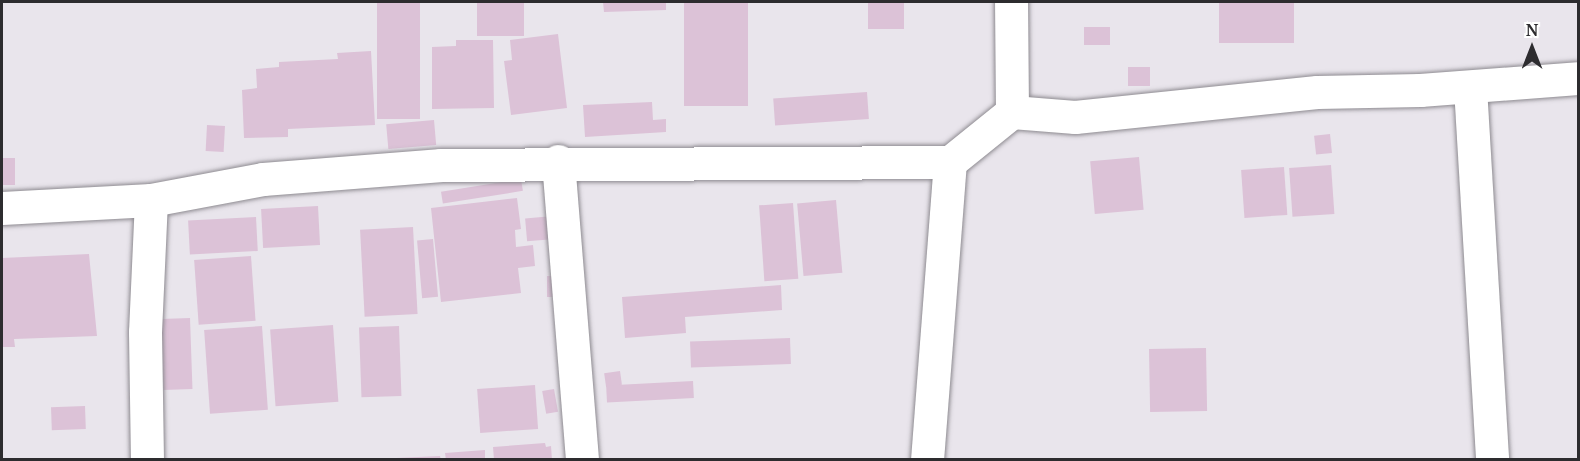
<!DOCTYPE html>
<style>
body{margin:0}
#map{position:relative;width:1580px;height:461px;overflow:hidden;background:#e9e5ec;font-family:"Noto Serif",serif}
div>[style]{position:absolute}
.building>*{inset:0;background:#dcc2d7;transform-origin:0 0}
.roads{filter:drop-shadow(0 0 2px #8e8b91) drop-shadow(0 0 2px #8e8b91)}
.minor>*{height:33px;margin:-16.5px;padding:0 16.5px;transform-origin:16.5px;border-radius:16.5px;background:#fff}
span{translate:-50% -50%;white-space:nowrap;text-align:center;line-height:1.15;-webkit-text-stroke:6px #fff;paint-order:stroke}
.frame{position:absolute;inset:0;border:3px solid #2d2c2f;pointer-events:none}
.north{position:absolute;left:1502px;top:18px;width:60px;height:60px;-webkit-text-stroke:4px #fff;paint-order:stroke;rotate:0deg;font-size:16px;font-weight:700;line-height:24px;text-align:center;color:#2d2c2f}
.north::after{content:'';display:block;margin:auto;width:21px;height:27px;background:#2d2c2f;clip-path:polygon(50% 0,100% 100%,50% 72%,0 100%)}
</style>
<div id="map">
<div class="building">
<div style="left:377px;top:2px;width:43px;height:117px"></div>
<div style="left:477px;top:2px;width:47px;height:34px"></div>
<div style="clip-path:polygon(603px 2px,666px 2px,666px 10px,604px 12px)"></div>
<div style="left:684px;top:2px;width:64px;height:104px"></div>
<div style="left:868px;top:2px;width:36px;height:27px"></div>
<div style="left:1219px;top:2px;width:75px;height:41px"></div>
<div style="left:1084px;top:27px;width:26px;height:18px"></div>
<div style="clip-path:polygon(558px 34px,567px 108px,511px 115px,504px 61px,512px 60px,510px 40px)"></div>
<div style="clip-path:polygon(456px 40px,493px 40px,494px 108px,432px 109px,432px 47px,456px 46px)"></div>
<div style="clip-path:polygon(371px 51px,375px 125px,288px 129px,288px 137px,244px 138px,242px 90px,257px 88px,256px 69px,279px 67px,279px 62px,338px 59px,337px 53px)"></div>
<div style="left:1128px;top:67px;width:22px;height:19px"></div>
<div style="left:867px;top:92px;width:27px;height:94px;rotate:86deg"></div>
<div style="clip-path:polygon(652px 102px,653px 120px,666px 119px,666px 132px,585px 137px,583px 105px)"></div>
<div style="left:434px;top:120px;width:25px;height:48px;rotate:85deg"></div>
<div style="left:207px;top:125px;width:18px;height:26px;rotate:3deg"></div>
<div style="left:1330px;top:134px;width:19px;height:16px;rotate:84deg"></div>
<div style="left:1139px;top:157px;width:53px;height:49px;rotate:85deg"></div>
<div style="left:2px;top:158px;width:13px;height:27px"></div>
<div style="left:1331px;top:165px;width:49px;height:42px;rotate:86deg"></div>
<div style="left:1284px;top:167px;width:48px;height:43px;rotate:86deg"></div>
<div style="left:521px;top:179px;width:12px;height:81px;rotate:81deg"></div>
<div style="clip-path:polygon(517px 198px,521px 229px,515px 230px,516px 247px,533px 245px,535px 266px,518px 268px,521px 293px,441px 302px,431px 208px)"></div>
<div style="left:836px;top:200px;width:73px;height:39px;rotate:85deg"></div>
<div style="left:793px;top:203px;width:76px;height:34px;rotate:86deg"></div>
<div style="left:318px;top:206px;width:39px;height:57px;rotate:87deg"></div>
<div style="left:553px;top:216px;width:23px;height:28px;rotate:85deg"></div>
<div style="left:256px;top:217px;width:34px;height:68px;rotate:87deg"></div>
<div style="left:413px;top:227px;width:87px;height:53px;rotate:87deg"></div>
<div style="left:433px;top:239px;width:58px;height:16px;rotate:85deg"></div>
<div style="clip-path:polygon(89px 254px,97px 336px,14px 339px,15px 347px,2px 347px,2px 258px)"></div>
<div style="left:251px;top:256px;width:65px;height:57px;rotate:86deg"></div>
<div style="left:547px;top:276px;width:7px;height:21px"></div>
<div style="clip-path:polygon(781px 285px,782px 310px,685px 317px,686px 333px,625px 338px,622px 297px)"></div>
<div style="left:190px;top:318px;width:71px;height:29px;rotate:88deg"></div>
<div style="left:333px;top:325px;width:77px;height:63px;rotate:86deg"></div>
<div style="left:262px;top:326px;width:84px;height:58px;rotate:86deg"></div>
<div style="left:399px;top:326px;width:70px;height:40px;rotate:88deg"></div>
<div style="left:790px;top:338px;width:26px;height:100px;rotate:88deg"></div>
<div style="left:1206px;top:348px;width:63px;height:57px;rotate:89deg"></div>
<div style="left:620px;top:371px;width:14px;height:16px;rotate:82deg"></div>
<div style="left:693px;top:381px;width:17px;height:87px;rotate:87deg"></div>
<div style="left:535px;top:385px;width:44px;height:58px;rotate:86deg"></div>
<div style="left:554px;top:389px;width:23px;height:12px;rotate:80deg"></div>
<div style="left:85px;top:406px;width:23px;height:34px;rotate:88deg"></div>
<div style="clip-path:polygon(545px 443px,546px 447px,551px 446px,552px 460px,494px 460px,493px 447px)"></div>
<div style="clip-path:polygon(485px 450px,485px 460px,446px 460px,445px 453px)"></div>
<div style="clip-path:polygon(440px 456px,441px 460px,396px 460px,396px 458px)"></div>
</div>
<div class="roads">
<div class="minor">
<div style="left:1470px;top:87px;width:374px;rotate:86.6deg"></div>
<div style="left:1012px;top:112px;width:63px;rotate:4.5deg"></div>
<div style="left:1075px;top:117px;width:243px;rotate:-5.9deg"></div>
<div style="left:1317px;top:92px;width:103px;rotate:-1.1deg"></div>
<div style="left:1420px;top:90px;width:158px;rotate:-4.3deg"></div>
<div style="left:558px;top:161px;width:300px;rotate:85.4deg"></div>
<div style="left:2px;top:208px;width:149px;rotate:-3.1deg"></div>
<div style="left:151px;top:200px;width:114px;rotate:-10.6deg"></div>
<div style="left:263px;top:179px;width:179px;rotate:-4.5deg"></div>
<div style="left:441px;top:165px;width:509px;rotate:-0.34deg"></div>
<div style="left:950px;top:162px;width:80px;rotate:-38.9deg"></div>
<div style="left:1012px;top:112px;width:110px;rotate:-90.5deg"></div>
<div style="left:147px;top:460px;width:128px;rotate:-90.9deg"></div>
<div style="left:145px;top:332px;width:132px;rotate:-87.4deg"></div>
<div style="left:927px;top:460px;width:299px;rotate:-85.6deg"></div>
</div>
</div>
<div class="frame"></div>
<div class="north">N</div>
</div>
